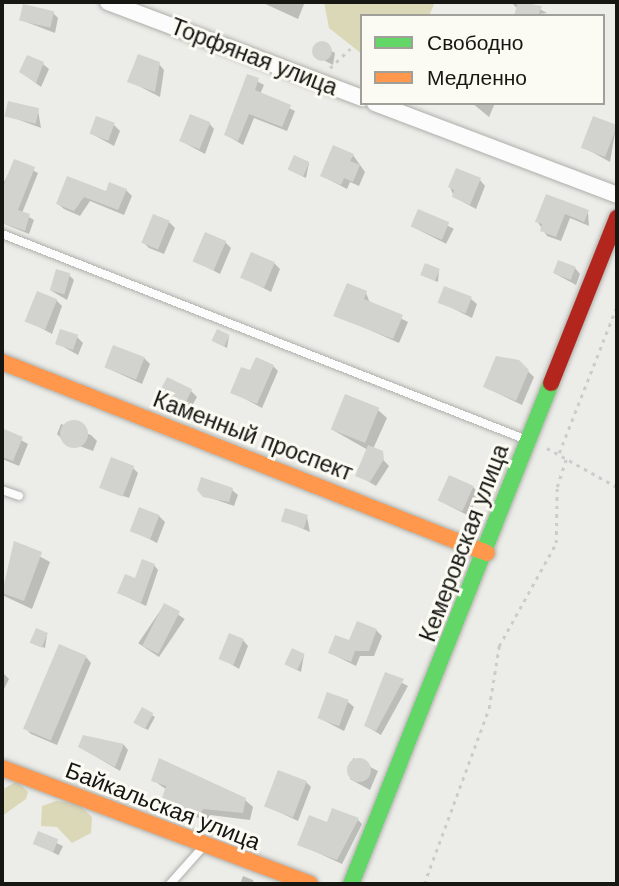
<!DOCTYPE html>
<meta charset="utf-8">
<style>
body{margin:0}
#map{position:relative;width:619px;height:886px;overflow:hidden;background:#ecece8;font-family:Helvetica,sans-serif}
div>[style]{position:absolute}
.green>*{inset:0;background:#dbd8b7}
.shadow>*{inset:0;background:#0003;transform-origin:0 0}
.building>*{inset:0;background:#d2d2cf;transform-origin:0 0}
.round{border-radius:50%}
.path>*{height:2.5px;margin-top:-1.25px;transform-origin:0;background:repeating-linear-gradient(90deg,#ccccca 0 3.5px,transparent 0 8.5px)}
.roads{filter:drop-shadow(0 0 2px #aeaeab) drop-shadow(0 0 2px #aeaeab)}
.lane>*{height:8px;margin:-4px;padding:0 4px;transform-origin:4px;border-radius:4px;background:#fcfcfc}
.street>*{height:16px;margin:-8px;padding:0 8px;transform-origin:8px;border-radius:8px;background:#fcfcfc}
.fast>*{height:16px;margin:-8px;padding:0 8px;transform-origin:8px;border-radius:8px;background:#63d668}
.slow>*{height:16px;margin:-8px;padding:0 8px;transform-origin:8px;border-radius:8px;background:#ff974d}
.jam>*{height:16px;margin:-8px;padding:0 8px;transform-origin:8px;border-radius:8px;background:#b3261e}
span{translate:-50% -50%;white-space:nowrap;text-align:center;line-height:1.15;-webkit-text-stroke:6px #fcfbf3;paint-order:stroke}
.street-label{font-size:23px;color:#161613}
.frame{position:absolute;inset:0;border:4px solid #161613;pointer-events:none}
.legend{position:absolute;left:360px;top:14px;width:245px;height:91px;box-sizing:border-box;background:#fcfbf3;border:2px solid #a09f99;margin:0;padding:9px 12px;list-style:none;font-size:21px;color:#161613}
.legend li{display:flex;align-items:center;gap:14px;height:35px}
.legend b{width:35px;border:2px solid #a09f99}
</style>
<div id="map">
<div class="green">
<div style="clip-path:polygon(324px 2px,435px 2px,429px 16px,362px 16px,362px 54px,329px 28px)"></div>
<div style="clip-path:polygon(17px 781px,28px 792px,26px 799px,2px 816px,2px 790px)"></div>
<div style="clip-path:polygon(56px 801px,77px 803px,92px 817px,91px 833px,72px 843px,57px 827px,41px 826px,42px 806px)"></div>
</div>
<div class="shadow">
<div style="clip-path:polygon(261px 2px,305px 2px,298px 19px)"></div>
<div style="clip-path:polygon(511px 2px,527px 2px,547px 13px,524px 16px)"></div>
<div style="clip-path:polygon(53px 13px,58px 18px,55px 33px,21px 20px)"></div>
<div style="clip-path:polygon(319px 44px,335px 53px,333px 65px,316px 56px)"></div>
<div style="clip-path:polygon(43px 64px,49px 69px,41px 87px,21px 72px)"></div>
<div style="clip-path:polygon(159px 64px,164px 70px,160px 97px,129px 81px)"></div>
<div style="clip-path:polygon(248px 76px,264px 85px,260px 94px,295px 111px,287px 131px,254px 118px,243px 145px,226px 135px)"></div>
<div style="clip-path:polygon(472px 103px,495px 103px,489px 117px)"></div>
<div style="clip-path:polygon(38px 110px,41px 128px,6px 115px)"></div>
<div style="clip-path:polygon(209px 123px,214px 129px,205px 154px,181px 141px)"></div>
<div style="clip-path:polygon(114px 125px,120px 131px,114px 146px,92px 134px)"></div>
<div style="clip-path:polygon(616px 127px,610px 162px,583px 147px)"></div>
<div style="clip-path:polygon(353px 155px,365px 172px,359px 186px,350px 182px,347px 189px,322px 176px)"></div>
<div style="clip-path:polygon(15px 161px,38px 173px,22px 213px,34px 220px,29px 234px,2px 223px,2px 186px)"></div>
<div style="clip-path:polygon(309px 163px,306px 178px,290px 170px)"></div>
<div style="clip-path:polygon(68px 178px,107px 193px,126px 190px,132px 196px,124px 215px,90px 201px,80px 216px,64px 209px,58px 204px)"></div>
<div style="clip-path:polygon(480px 180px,485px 186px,476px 209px,454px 197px,450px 187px)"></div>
<div style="clip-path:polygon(547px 196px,588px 212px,589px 226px,570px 218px,561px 241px,547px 236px,537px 221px)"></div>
<div style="left:419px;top:211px;width:39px;height:17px;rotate:27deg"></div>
<div style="clip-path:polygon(169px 222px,175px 228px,164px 254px,149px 248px,143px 242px)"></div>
<div style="clip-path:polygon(225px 242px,231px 248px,220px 274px,195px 261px)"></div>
<div style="clip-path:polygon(274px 263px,280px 269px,271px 292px,242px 277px)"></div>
<div style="clip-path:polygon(575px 268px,580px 274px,576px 285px,554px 273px)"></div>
<div style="clip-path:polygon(439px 270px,438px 282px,422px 275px)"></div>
<div style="clip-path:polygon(69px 275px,74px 280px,67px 300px,50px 290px)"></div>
<div style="clip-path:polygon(366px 293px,370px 303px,408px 322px,399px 343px,336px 315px)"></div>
<div style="clip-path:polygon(471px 299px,477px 304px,472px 318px,440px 302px)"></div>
<div style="clip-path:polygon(56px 300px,62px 306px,52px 334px,28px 321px)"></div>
<div style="clip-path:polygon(229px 336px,227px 348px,214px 341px)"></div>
<div style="clip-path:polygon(77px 337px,83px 343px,78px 355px,60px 345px)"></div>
<div style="clip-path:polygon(144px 358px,150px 364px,142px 384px,107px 368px)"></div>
<div style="clip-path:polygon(518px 362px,534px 377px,522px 405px,485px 387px)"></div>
<div style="clip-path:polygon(273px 366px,278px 371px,262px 408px,232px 392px,251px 373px)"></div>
<div style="clip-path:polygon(191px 391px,197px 397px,189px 411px,161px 394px)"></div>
<div style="clip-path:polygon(378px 410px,387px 418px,373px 449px,389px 466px,376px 486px,357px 475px,368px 450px,331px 429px)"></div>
<div style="clip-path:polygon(61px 424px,91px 435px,97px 441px,93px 451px,63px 440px,57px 434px)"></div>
<div style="clip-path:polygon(5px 431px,28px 444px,19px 466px,2px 459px)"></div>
<div style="clip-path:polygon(133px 468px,138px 473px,129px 498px,101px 488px)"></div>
<div style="clip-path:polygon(473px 487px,479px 493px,469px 516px,440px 501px)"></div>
<div style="clip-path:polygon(232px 490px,238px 495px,234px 506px,205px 496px)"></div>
<div style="clip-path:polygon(159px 516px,165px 522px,157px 543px,132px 530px)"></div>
<div style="clip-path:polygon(307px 517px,310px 532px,283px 520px)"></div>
<div style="clip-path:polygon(15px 543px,50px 562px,32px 609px,2px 595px)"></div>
<div style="clip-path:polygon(154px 565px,158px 570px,146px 606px,119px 593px)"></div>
<div style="left:164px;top:605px;width:25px;height:46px;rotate:34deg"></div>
<div style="clip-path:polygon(376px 630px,382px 636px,374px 656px,360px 656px,356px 666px,330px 653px)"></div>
<div style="clip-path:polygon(47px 635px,45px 648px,34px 644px)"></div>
<div style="clip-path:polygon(243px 640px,248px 646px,239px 669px,221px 658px)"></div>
<div style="clip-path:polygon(304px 655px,301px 672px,287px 665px)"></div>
<div style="clip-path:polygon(86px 657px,91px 663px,57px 745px,31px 734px,25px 728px)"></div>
<div style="clip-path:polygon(2px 672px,9px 679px,2px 693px)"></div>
<div style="clip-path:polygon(386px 674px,408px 686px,381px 735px,366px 726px)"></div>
<div style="clip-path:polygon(348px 702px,354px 707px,344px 731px,319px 718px)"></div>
<div style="clip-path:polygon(143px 710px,155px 717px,148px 730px,139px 725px)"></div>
<div style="clip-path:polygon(124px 745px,128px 750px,120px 771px,80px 747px)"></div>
<div style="clip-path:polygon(353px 758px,378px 771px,370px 790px,350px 779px)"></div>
<div style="clip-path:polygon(153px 780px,245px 800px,253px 807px,250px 820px,210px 815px,207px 821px,170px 808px,163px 801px,167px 790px)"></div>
<div style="clip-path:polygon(306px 782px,311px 787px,298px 821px,266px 806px)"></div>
<div style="clip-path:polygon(358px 820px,362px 824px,342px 864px,299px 844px,328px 824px)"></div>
<div style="left:39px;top:834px;width:27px;height:10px;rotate:27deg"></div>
<div style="clip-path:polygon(243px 876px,253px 880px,254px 884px,240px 884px)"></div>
</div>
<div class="building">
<div style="clip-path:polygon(518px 2px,542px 6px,538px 16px,514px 16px)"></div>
<div style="left:23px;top:4px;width:32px;height:17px;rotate:13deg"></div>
<div class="round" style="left:312px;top:41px;width:20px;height:20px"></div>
<div style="clip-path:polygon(138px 54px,160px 62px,155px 92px,127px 82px)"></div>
<div style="clip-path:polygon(27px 55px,44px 62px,36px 83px,19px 72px)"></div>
<div style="clip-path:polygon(247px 74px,259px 78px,255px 90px,291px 105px,282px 127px,249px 114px,238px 141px,224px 135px)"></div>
<div style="left:8px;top:101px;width:32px;height:16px;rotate:13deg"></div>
<div style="left:190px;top:114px;width:22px;height:29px;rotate:22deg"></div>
<div style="left:96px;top:116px;width:20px;height:19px;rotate:20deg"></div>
<div style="left:593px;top:116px;width:26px;height:34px;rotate:21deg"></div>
<div style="clip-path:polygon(333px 145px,354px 154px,350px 161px,360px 165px,353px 182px,344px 178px,341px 185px,320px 176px)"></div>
<div style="left:294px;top:155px;width:17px;height:16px;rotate:24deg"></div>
<div style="clip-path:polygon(14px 159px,35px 167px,18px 210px,30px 214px,25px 231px,2px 223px,2px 189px)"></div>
<div style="clip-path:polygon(456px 168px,481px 178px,470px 205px,452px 197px,454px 190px,448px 187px)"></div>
<div style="clip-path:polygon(67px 176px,106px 191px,109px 182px,127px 189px,118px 210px,84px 197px,74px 211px,56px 204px)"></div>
<div style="clip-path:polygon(546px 194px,589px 210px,584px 222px,565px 214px,556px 237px,540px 231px,542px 224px,535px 222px)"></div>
<div style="left:418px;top:209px;width:34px;height:19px;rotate:23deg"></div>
<div style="left:153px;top:214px;width:18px;height:31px;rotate:22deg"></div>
<div style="left:205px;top:232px;width:23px;height:32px;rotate:23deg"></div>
<div style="left:251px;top:252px;width:26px;height:28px;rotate:23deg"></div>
<div style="left:558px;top:260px;width:19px;height:14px;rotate:21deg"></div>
<div style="left:425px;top:263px;width:16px;height:13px;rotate:22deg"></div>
<div style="left:56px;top:269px;width:15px;height:22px;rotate:16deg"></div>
<div style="clip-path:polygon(347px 283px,367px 291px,364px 299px,403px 315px,393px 339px,333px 316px)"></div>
<div style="left:444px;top:286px;width:30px;height:18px;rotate:21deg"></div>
<div style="left:37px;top:291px;width:22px;height:33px;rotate:22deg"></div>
<div style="left:60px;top:329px;width:19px;height:16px;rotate:18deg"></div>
<div style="left:217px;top:329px;width:14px;height:13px;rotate:25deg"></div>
<div style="left:113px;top:345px;width:34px;height:24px;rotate:21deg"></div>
<div style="clip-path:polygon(496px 356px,519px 360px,529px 370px,516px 401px,483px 387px)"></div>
<div style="clip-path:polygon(256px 357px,274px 365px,257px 404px,230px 393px,241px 367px,250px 370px)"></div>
<div style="left:167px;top:377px;width:28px;height:20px;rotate:26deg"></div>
<div style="left:345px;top:394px;width:37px;height:38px;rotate:22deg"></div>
<div class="round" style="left:60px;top:420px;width:28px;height:28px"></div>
<div style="clip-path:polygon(4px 429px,23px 437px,13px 461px,2px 457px)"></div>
<div style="clip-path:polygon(368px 445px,383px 451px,384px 459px,370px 482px,355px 476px)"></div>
<div style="left:111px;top:457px;width:25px;height:33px;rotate:21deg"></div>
<div style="left:449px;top:475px;width:27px;height:28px;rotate:24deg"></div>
<div style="clip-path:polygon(201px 477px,233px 488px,229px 502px,203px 497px,197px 490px)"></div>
<div style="left:139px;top:507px;width:22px;height:26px;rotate:21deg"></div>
<div style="left:285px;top:508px;width:24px;height:14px;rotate:17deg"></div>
<div style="clip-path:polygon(14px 541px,42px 552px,24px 601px,2px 593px)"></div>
<div style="clip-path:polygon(142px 559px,155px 564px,141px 603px,117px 593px,125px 574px,135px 578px)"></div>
<div style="left:164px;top:603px;width:18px;height:48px;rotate:27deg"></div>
<div style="clip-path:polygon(357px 621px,377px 629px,369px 651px,355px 651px,351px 662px,328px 653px,335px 635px,349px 640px)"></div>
<div style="left:36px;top:628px;width:13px;height:16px;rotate:23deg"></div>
<div style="left:229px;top:633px;width:16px;height:28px;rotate:22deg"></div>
<div style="left:59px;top:644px;width:30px;height:92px;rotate:23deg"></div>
<div style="left:292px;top:648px;width:14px;height:18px;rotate:25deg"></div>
<div style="clip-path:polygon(385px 672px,404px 679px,376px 731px,364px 726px)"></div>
<div style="left:327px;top:692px;width:23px;height:28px;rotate:20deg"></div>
<div style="left:142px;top:707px;width:13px;height:18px;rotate:29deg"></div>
<div style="clip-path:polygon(83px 735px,124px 744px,115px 767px,78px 747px)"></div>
<div class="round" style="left:347px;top:758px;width:24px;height:24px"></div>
<div style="clip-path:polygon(159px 758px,246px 798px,243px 813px,203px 809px,200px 815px,161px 801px,166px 786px,151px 781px)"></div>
<div style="left:278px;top:770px;width:31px;height:39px;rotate:21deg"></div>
<div style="clip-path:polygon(332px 808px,359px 818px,337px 860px,297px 845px,309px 815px,327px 822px)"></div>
<div style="left:38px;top:831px;width:22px;height:14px;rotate:22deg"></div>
</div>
<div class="path">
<div style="left:330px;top:68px;width:28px;rotate:-44deg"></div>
<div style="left:547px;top:448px;width:80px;rotate:29.1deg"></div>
<div style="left:559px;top:453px;width:158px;rotate:-68.5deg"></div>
<div style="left:424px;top:884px;width:188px;rotate:-69.7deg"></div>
<div style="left:489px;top:708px;width:63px;rotate:-80.8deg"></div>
<div style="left:499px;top:646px;width:118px;rotate:-61deg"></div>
<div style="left:556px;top:543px;width:56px;rotate:-89deg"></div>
<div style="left:557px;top:487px;width:29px;rotate:-72deg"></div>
</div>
<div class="roads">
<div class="lane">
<div style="left:2px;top:234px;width:564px;rotate:21.42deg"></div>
<div style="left:2px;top:490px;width:18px;rotate:19deg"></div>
<div style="left:170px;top:884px;width:50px;rotate:-48.3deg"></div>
</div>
<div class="street">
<div style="left:108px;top:2px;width:272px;rotate:20.7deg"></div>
<div style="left:375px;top:103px;width:259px;rotate:20.8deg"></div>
</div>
<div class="fast">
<div style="left:351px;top:884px;width:539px;rotate:-68.24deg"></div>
</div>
<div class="slow">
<div style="left:2px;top:362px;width:521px;rotate:21.5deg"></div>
<div style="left:2px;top:768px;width:329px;rotate:20.6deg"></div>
</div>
<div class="jam">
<div style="left:551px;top:383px;width:178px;rotate:-68.2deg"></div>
</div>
</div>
<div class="street-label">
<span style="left:254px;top:57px;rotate:21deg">Торфяная улица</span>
<span style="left:253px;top:436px;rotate:21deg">Каменный проспект</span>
<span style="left:464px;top:543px;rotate:-69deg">Кемеровская улица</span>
<span style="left:163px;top:806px;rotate:21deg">Байкальская улица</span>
</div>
<div class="frame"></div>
<ul class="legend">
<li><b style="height:9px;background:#63d668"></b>Свободно</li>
<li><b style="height:9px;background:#ff974d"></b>Медленно</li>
</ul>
</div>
